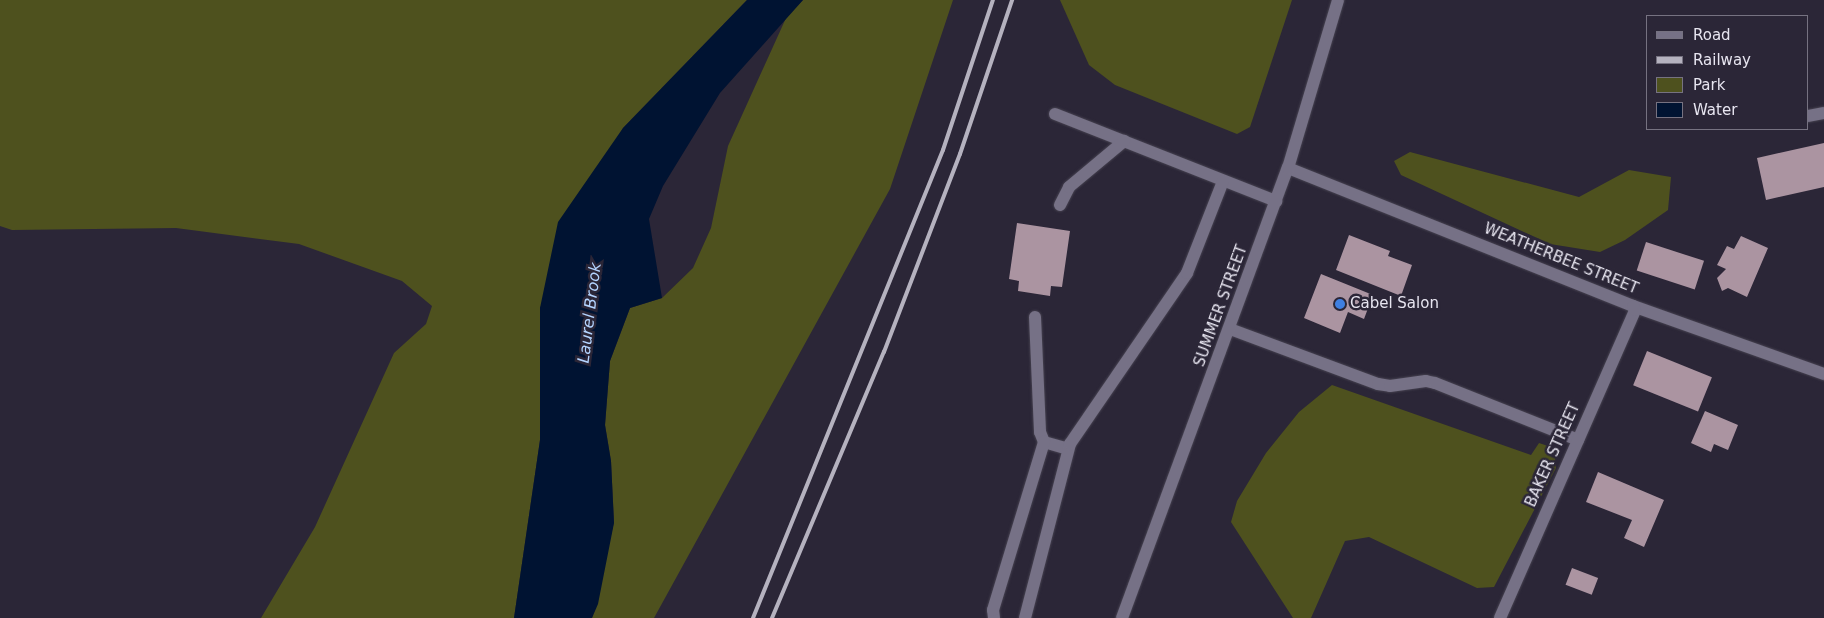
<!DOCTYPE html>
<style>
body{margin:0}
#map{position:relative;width:1824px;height:618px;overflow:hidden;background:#2b2637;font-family:"DejaVu Sans",sans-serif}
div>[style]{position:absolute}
.green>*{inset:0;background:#4e511e}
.water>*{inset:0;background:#001332}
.building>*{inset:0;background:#ab94a1;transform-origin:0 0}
.roads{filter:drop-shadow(0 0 1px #464250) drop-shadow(0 0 1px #464250)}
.lane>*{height:12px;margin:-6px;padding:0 6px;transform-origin:6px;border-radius:6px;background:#767186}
.street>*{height:12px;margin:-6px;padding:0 6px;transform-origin:6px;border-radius:6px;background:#767186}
.secondary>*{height:12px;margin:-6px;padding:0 6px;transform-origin:6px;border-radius:6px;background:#767186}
.rail>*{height:4px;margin:-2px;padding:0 2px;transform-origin:2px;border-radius:2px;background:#b5b2bf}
.dots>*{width:14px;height:14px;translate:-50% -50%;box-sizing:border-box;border:2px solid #2b2637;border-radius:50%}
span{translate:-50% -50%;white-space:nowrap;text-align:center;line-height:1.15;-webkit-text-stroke:5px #2b2637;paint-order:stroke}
.street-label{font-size:15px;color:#e7e5f0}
.poi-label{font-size:15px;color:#e7e5f0}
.left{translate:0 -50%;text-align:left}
.water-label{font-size:16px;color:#b4d4ff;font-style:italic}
.legend{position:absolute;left:1646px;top:15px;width:162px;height:115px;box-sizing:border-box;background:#2b2637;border:1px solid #767281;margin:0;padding:6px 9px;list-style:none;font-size:15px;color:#e7e5f0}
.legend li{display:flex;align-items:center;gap:10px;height:25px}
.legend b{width:25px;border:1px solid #767281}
</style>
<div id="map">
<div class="green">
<div style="clip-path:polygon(0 0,747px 0,623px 128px,540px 308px,540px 440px,514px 618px,261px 618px,315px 527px,394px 353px,426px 324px,432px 306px,402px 281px,299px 244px,176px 228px,12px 230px,0 226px)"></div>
<div style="clip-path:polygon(803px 0,953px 0,890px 189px,654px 618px,592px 618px,614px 522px,611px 461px,605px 425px,610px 361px,630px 308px,662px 298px,693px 268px,711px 228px,728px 146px,786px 18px)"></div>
<div style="clip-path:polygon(1060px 0,1292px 0,1250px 127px,1237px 134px,1115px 85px,1089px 65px)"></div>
<div style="clip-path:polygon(1410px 152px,1579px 197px,1629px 170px,1671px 177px,1668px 210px,1625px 240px,1600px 252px,1550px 244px,1401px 175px,1394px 161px)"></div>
<div style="clip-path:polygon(1332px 385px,1531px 455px,1539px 443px,1548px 446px,1555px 457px,1556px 468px,1494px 587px,1477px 588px,1369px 537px,1345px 541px,1311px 618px,1293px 618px,1231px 522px,1237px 501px,1266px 453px,1299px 412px)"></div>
</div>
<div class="water">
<div style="clip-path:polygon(747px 0,803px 0,720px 93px,663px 186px,649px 219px,662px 298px,630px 308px,610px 361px,605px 425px,611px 461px,614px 523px,598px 604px,592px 618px,514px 618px,540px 440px,540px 308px,558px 222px,623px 128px)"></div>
</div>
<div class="building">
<div style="clip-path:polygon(1824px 143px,1824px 187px,1766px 200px,1757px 158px)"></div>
<div style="clip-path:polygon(1017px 223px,1070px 231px,1062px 287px,1051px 286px,1050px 296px,1018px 291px,1019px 281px,1009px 279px)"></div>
<div style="clip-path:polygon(1349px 235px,1390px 251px,1388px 256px,1412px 265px,1401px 296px,1336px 270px)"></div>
<div style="clip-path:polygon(1741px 236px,1768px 248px,1747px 297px,1728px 288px,1722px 291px,1717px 278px,1726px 269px,1717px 265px,1727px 246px,1734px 249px)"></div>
<div style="left:1646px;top:242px;width:61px;height:30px;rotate:18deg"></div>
<div style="clip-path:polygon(1321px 274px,1373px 295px,1364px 319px,1348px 312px,1340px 333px,1304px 318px)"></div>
<div style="left:1647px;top:351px;width:70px;height:37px;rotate:22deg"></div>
<div style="clip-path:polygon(1705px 411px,1738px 425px,1728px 450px,1714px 444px,1711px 452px,1691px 443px)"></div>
<div style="clip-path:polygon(1598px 472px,1664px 500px,1644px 547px,1624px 538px,1632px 520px,1586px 502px)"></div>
<div style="left:1572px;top:568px;width:28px;height:18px;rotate:21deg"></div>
</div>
<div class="roads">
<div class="lane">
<div style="left:1055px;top:114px;width:238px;rotate:21.5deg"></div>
<div style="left:1808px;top:116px;width:16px;rotate:-11deg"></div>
<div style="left:1060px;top:205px;width:20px;rotate:-63deg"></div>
<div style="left:1069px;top:187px;width:72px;rotate:-39.9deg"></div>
<div style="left:1035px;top:317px;width:115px;rotate:87.5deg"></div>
<div style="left:1040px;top:432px;width:11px;rotate:68deg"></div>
<div style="left:1044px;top:442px;width:25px;rotate:16deg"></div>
<div style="left:1230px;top:329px;width:158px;rotate:20.4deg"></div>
<div style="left:1378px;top:384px;width:12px;rotate:9deg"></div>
<div style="left:1390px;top:386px;width:36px;rotate:-8deg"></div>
<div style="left:1426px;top:381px;width:9px;rotate:13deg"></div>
<div style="left:1435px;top:383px;width:154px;rotate:21.7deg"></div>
<div style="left:994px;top:618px;width:8px;rotate:-97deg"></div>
<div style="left:993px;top:610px;width:176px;rotate:-73.1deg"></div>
<div style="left:1025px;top:618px;width:180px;rotate:-75.5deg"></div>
<div style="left:1070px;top:444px;width:207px;rotate:-55.6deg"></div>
<div style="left:1187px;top:273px;width:99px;rotate:-68.6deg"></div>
</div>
<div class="street">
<div style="left:1288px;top:168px;width:372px;rotate:21.8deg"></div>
<div style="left:1633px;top:306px;width:203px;rotate:19.6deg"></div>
<div style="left:1500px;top:618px;width:336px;rotate:-66.3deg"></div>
<div style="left:1635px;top:310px;width:4px;rotate:-117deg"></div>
</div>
<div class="secondary">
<div style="left:1122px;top:618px;width:480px;rotate:-69.8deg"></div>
<div style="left:1288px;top:168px;width:175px;rotate:-73.4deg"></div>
</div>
</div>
<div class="rail">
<div style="left:753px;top:618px;width:505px;rotate:-67.9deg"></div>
<div style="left:943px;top:150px;width:158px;rotate:-71.6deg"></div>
<div style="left:772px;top:618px;width:289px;rotate:-67.2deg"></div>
<div style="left:884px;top:352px;width:212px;rotate:-69deg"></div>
<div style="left:960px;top:154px;width:163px;rotate:-71.3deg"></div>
</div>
<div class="dots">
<div style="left:1340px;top:304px;background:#3f7fe0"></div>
</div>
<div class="street-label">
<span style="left:1561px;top:259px;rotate:22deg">WEATHERBEE STREET</span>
<span style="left:1221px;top:306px;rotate:-70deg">SUMMER STREET</span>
<span style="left:1553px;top:455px;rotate:-66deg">BAKER STREET</span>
</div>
<div class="poi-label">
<span class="left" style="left:1350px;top:304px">Cabel Salon</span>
</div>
<div class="water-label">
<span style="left:590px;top:313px;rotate:-83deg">Laurel Brook</span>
</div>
<ul class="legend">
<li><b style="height:6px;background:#767186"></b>Road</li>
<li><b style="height:6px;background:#b5b2bf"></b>Railway</li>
<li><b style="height:14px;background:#4e511e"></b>Park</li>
<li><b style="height:14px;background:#001332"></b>Water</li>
</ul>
</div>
